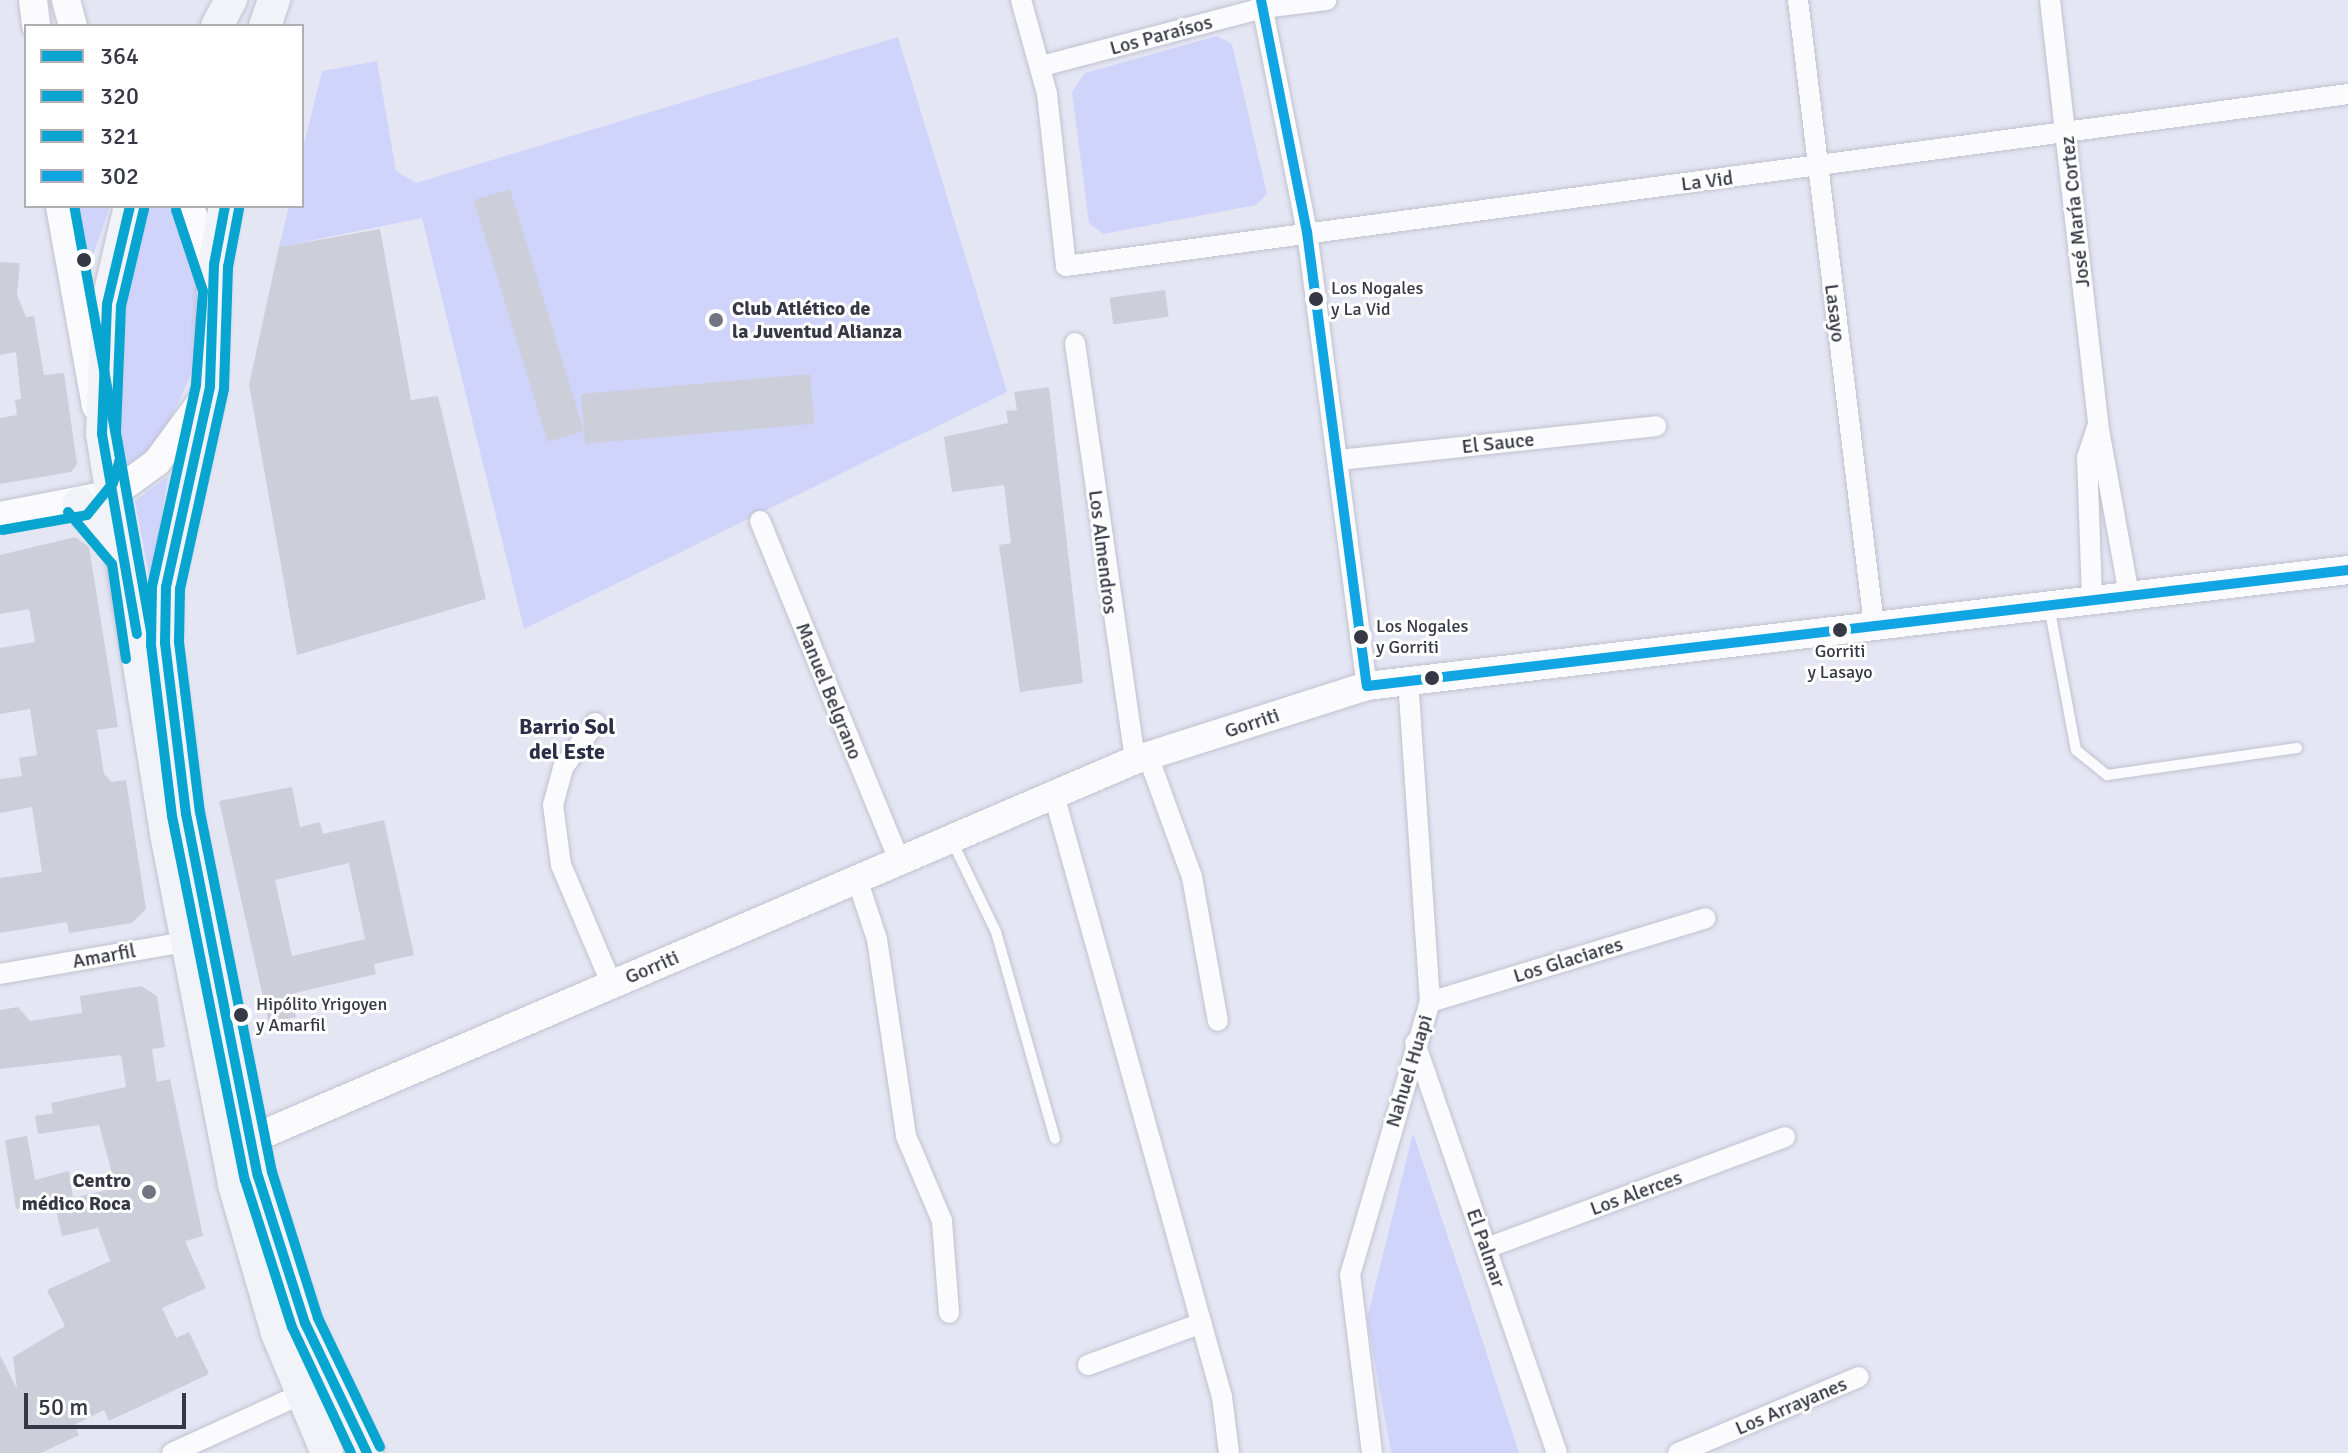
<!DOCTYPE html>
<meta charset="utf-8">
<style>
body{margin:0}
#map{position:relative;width:2348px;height:1453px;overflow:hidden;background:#e4e6f4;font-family:Signika,sans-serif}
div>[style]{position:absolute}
.green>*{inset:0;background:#d0d4fa}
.building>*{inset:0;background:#ccceda;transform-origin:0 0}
.roads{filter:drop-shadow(0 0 2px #c1c2cf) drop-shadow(0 0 2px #c1c2cf)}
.lane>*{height:10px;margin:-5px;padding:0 5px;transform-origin:5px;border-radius:5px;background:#fbfbfd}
.street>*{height:20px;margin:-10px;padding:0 10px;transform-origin:10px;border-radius:10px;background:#fbfbfd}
.secondary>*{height:28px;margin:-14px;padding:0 14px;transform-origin:14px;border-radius:14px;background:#fbfbfd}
.primary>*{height:32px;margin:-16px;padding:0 16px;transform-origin:16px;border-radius:16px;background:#f2f3f8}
.bus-1>*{height:10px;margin:-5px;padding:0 5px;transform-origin:5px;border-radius:5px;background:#08a5d1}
.bus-2>*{height:10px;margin:-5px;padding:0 5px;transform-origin:5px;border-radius:5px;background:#08a5d1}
.bus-3>*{height:10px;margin:-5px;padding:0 5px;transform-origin:5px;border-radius:5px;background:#08a5d1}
.bus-4>*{height:10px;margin:-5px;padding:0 5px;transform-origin:5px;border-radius:5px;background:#12a5e3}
.dots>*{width:22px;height:22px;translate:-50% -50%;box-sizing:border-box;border:4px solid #fff;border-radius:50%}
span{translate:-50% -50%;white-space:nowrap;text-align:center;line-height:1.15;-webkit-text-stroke:6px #fff;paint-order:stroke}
.bus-label{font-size:18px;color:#373845}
.left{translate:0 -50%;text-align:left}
.street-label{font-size:20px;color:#373845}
.poi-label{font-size:20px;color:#373845;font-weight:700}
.right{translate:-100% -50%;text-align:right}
.neighbourhood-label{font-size:22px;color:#2c2d47;font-weight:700}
.legend{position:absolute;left:24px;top:24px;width:280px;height:184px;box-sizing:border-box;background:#fff;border:2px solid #afafb5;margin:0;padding:10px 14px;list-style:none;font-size:24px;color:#373845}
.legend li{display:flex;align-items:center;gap:16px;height:40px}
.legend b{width:40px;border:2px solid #afafb5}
.scale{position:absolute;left:24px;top:1393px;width:162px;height:36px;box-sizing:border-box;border:4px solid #373845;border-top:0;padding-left:10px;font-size:24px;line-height:28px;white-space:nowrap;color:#373845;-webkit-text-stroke:6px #fff;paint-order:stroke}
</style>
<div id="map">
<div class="green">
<div style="clip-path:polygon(1217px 36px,1232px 44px,1267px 194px,1256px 205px,1103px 234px,1089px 223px,1072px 92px,1085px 73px)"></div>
<div style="clip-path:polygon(898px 37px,1007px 392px,524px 629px,422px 218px,279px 247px,289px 206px,302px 206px,302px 152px,322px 71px,377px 61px,396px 171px,416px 183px)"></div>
<div style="clip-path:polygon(75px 206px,110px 206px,89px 267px)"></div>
<div style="clip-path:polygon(145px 206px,173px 206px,185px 230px,201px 292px,200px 355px,157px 448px,121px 472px,116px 335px)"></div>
<div style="clip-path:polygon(168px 476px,153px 580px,150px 580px,135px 501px)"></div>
<div style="clip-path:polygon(1413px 1133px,1478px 1327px,1519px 1453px,1391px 1453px,1367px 1319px)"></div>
</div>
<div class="building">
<div style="left:510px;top:189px;width:253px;height:38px;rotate:73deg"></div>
<div style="clip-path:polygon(380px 229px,411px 400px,438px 396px,486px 599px,297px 655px,249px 385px,279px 247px)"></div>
<div style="clip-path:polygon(0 262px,20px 263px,17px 295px,26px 317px,34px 316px,44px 375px,64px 373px,77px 464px,71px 472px,0 484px,0 418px,17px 415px,15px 400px,21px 399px,16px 352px,0 355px)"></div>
<div style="left:1165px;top:290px;width:27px;height:56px;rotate:82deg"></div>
<div style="left:810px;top:374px;width:50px;height:230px;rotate:85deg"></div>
<div style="clip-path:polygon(1049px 387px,1083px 683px,1020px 692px,999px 545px,1011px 543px,1004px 485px,952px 492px,944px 437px,1008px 423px,1006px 411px,1017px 410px,1014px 392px)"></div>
<div style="clip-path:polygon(75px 537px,89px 547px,118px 727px,97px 730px,104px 774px,112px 782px,126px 780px,146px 909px,132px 923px,69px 933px,67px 922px,0 933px,0 878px,42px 872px,32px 807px,0 813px,0 779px,22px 776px,19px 758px,37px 755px,30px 709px,0 714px,0 648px,35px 642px,29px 609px,0 614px,0 555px)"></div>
<div style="clip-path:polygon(evenodd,292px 787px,300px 827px,320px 822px,323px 834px,384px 820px,414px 955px,374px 964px,376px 974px,291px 994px,296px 1017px,269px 1024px,219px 801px,292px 787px,349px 863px,365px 939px,292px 956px,275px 880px,349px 863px)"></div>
<div style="clip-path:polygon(141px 986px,157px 996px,165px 1047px,152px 1049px,157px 1082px,170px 1079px,203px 1236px,185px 1241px,206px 1288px,162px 1308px,176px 1338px,189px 1332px,209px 1374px,109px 1421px,104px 1410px,74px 1425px,79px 1435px,41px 1453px,0 1453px,0 1355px,17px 1389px,13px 1357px,65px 1326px,47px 1290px,110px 1261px,98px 1228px,62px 1236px,54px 1201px,16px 1209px,5px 1140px,27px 1136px,35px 1180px,69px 1171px,73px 1198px,116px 1188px,99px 1125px,38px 1134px,35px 1116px,53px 1113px,51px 1103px,126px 1087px,121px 1055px,0 1069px,0 1010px,18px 1007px,30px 1021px,82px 1013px,80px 996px)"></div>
</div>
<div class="roads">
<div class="lane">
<div style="left:2049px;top:606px;width:147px;rotate:79.4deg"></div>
<div style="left:2076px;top:750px;width:40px;rotate:39deg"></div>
<div style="left:2107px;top:775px;width:192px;rotate:-8.1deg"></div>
<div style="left:952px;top:841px;width:101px;rotate:64.2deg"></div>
<div style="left:996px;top:932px;width:215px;rotate:74.1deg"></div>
</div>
<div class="street">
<div style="left:1021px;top:0;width:98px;rotate:74.5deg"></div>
<div style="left:1047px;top:94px;width:173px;rotate:83.7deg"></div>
<div style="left:1066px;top:266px;width:1293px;rotate:-7.64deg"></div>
<div style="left:1261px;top:0;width:237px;rotate:78.8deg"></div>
<div style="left:1307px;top:232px;width:458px;rotate:82.5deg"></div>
<div style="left:1798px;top:0;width:630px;rotate:83.07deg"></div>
<div style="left:2050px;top:0;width:427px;rotate:83.5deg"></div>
<div style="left:2098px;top:424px;width:173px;rotate:79.7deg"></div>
<div style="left:1042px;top:66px;width:228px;rotate:-14.7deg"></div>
<div style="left:1263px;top:8px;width:64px;rotate:-7.1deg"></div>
<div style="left:1075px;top:343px;width:421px;rotate:81.8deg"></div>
<div style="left:1340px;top:460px;width:318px;rotate:-6.1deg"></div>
<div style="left:760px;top:521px;width:366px;rotate:67.7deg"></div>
<div style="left:2092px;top:599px;width:141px;rotate:-92deg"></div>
<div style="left:2087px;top:458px;width:36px;rotate:-72deg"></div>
<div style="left:595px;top:723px;width:55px;rotate:125.4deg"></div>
<div style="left:563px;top:768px;width:38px;rotate:105deg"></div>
<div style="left:553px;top:805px;width:61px;rotate:82.4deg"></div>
<div style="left:561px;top:865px;width:130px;rotate:67deg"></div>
<div style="left:1148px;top:756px;width:129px;rotate:70deg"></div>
<div style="left:1192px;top:877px;width:146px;rotate:79.8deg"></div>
<div style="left:1054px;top:795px;width:625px;rotate:74.41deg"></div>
<div style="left:1222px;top:1397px;width:56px;rotate:82.9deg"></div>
<div style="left:857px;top:879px;width:63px;rotate:71.6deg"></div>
<div style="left:877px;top:939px;width:199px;rotate:81.6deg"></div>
<div style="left:906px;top:1136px;width:92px;rotate:67deg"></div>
<div style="left:942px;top:1221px;width:92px;rotate:85.6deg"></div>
<div style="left:0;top:974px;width:200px;rotate:-9.8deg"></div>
<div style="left:1430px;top:1002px;width:288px;rotate:-16.9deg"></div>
<div style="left:1415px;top:1043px;width:434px;rotate:70.9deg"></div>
<div style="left:1487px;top:1248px;width:318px;rotate:-20.4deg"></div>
<div style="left:1088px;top:1365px;width:121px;rotate:-20.2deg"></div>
<div style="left:172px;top:1453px;width:152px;rotate:-24.5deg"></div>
<div style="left:1372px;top:1453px;width:179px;rotate:-97deg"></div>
<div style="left:1350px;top:1275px;width:284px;rotate:-73.7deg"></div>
<div style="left:1430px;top:1002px;width:321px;rotate:-93.9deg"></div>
<div style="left:1678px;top:1453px;width:196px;rotate:-22.8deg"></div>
</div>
<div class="secondary">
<div style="left:33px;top:0;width:26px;rotate:83deg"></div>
<div style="left:66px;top:0;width:27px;rotate:75deg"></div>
<div style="left:60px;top:206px;width:203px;rotate:79.8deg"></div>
<div style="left:189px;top:206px;width:64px;rotate:67deg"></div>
<div style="left:0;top:516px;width:115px;rotate:-11deg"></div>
<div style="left:113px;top:494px;width:54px;rotate:-36deg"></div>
<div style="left:157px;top:462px;width:79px;rotate:-53.7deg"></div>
<div style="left:231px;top:1148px;width:984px;rotate:-23.23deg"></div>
<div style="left:1135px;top:760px;width:244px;rotate:-17.7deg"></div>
<div style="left:1367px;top:686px;width:988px;rotate:-6.74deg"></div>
</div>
<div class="primary">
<div style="left:217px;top:26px;width:30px;rotate:-62deg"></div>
<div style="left:265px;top:26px;width:28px;rotate:-71deg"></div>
<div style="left:130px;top:206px;width:101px;rotate:103.2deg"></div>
<div style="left:107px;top:304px;width:130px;rotate:92.2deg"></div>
<div style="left:102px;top:434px;width:405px;rotate:80.9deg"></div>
<div style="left:166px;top:834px;width:358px;rotate:79deg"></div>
<div style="left:234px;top:1185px;width:154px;rotate:73.8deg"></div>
<div style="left:277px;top:1333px;width:130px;rotate:67.4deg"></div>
<div style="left:225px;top:206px;width:60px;rotate:100.6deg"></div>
<div style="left:214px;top:265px;width:122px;rotate:91.9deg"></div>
<div style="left:210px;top:387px;width:205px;rotate:102.4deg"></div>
<div style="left:166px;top:587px;width:56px;rotate:91deg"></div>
<div style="left:165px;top:643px;width:172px;rotate:83deg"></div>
<div style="left:186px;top:814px;width:369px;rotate:78.8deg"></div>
<div style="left:258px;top:1176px;width:154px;rotate:72.3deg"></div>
<div style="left:305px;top:1323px;width:144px;rotate:64.5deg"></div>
<div style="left:79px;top:503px;width:61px;rotate:47.7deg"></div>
</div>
</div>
<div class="bus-1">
<div style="left:130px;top:206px;width:101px;rotate:103.2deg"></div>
<div style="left:107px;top:304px;width:130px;rotate:92.2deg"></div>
<div style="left:102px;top:434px;width:203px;rotate:80.1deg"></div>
<div style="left:225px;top:206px;width:60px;rotate:100.6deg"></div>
<div style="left:214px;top:265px;width:122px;rotate:91.9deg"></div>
<div style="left:210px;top:387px;width:205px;rotate:102.4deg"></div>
<div style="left:166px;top:587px;width:56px;rotate:91deg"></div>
<div style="left:165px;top:643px;width:172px;rotate:83deg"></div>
<div style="left:186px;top:814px;width:369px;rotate:78.8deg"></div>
<div style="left:258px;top:1176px;width:154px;rotate:72.3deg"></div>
<div style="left:305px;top:1323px;width:144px;rotate:64.5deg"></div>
</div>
<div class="bus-2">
<div style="left:176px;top:210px;width:85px;rotate:71.6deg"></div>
<div style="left:203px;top:291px;width:94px;rotate:94.3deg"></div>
<div style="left:196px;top:385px;width:207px;rotate:102.3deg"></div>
<div style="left:152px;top:587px;width:58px;rotate:91deg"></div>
<div style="left:151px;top:645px;width:172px;rotate:83deg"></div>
<div style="left:172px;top:816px;width:371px;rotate:78.7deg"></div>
<div style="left:245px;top:1180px;width:154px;rotate:72.3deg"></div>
<div style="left:292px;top:1327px;width:139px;rotate:64.9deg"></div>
<div style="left:68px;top:512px;width:68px;rotate:49.8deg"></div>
<div style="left:112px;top:564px;width:96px;rotate:81.6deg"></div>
<div style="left:2px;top:530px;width:86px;rotate:-10deg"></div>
<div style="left:87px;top:515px;width:41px;rotate:-50.9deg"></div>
<div style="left:113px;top:483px;width:26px;rotate:-74deg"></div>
<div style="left:120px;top:458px;width:256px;rotate:-100.3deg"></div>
</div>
<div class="bus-3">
<div style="left:144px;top:209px;width:100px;rotate:103.3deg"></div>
<div style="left:121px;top:306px;width:127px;rotate:92.3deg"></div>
<div style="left:116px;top:433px;width:202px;rotate:80deg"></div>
<div style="left:239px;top:209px;width:59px;rotate:100.7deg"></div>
<div style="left:228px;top:267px;width:122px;rotate:91.9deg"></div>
<div style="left:224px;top:389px;width:205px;rotate:102.4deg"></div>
<div style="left:180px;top:589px;width:53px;rotate:91.1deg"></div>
<div style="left:179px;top:642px;width:171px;rotate:83deg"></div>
<div style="left:200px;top:812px;width:367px;rotate:78.7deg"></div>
<div style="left:272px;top:1172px;width:153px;rotate:72.5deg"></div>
<div style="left:318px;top:1318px;width:143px;rotate:64.3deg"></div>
</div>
<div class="bus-4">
<div style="left:1261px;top:0;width:237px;rotate:78.8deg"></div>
<div style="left:1307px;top:232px;width:458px;rotate:82.5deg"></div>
<div style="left:1367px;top:686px;width:988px;rotate:-6.74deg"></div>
</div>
<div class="dots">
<div style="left:84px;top:260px;background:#373845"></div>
<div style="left:1316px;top:299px;background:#373845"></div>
<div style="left:716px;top:320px;background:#747582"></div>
<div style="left:1840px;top:630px;background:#373845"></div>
<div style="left:1361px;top:637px;background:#373845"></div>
<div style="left:1432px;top:678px;background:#373845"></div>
<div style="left:241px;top:1015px;background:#373845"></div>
<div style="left:149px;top:1192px;background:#747582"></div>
</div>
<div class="bus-label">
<span class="left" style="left:1331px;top:299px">Los Nogales<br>y La Vid</span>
<span class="left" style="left:1376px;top:637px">Los Nogales<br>y Gorriti</span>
<span style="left:1840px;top:662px">Gorriti<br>y Lasayo</span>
<span class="left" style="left:256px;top:1015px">Hipólito Yrigoyen<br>y Amarfil</span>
</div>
<div class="street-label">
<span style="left:1161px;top:35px;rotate:-15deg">Los Paraísos</span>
<span style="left:1707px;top:181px;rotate:-7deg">La Vid</span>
<span style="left:2075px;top:212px;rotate:-96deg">José María Cortez</span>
<span style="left:1835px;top:313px;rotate:83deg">Lasayo</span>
<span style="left:1498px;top:443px;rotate:-6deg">El Sauce</span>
<span style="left:1103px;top:552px;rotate:83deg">Los Almendros</span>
<span style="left:829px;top:691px;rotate:68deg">Manuel Belgrano</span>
<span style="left:1252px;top:723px;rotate:-18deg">Gorriti</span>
<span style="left:104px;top:956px;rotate:-10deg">Amarfil</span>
<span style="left:1568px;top:960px;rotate:-17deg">Los Glaciares</span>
<span style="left:652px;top:967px;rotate:-23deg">Gorriti</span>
<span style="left:1409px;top:1071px;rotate:-73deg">Nahuel Huapi</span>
<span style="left:1636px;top:1193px;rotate:-20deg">Los Alerces</span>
<span style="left:1486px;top:1248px;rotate:71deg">El Palmar</span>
<span style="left:1791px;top:1406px;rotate:-23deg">Los Arrayanes</span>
</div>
<div class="poi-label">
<span class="left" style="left:732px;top:320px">Club Atlético de<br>la Juventud Alianza</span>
<span class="right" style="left:131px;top:1192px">Centro<br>médico Roca</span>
</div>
<div class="neighbourhood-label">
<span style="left:567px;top:739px">Barrio Sol<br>del Este</span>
</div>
<ul class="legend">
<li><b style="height:10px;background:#08a5d1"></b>364</li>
<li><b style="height:10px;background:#08a5d1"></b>320</li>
<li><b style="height:10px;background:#08a5d1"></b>321</li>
<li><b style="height:10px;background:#12a5e3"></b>302</li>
</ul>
<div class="scale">50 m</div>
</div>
